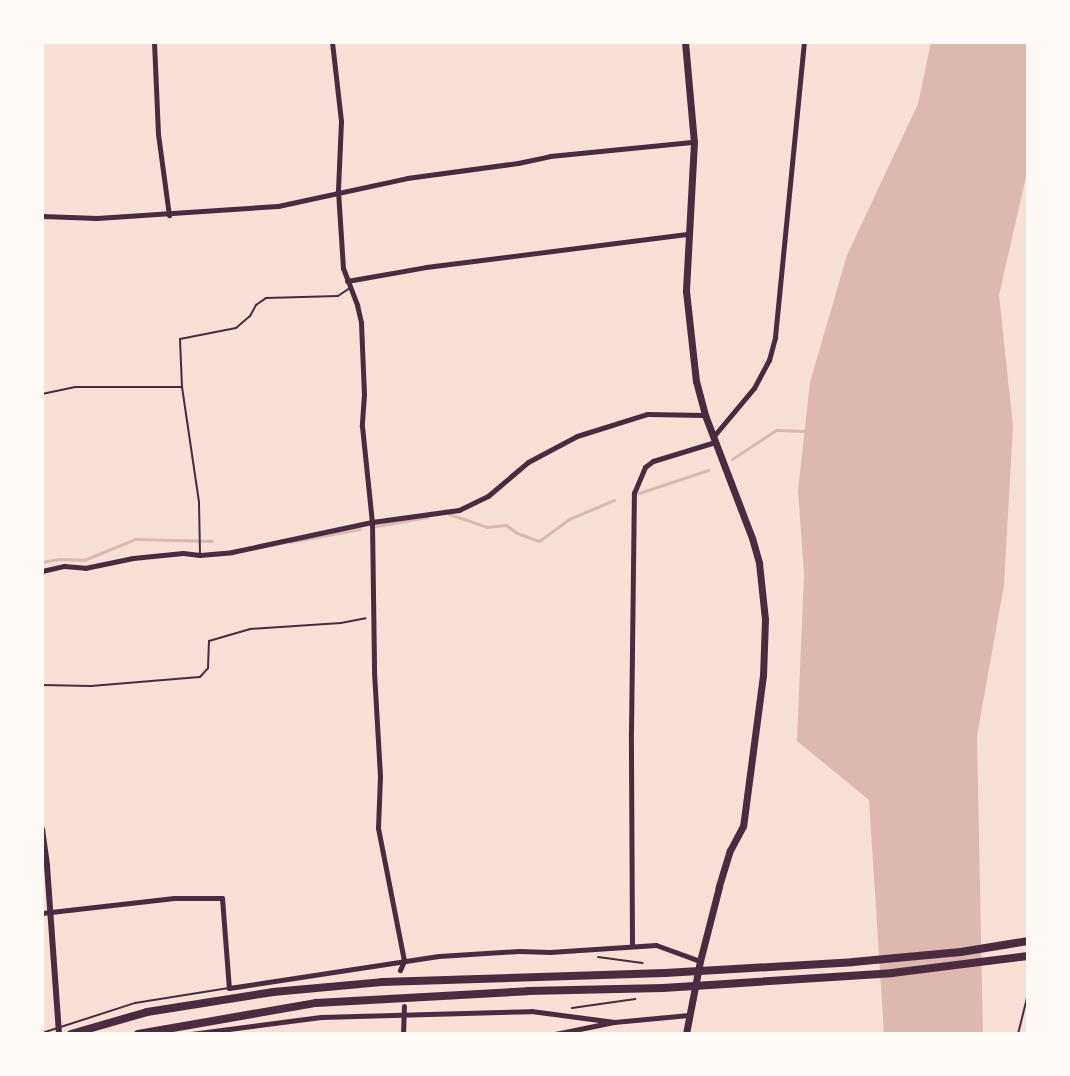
<!DOCTYPE html>
<style>
body{margin:0}
#map{position:relative;width:1070px;height:1076px;overflow:hidden;background:#f7e1d7;font-family:"Libre Baskerville",serif}
div>[style]{position:absolute}
.water>*{inset:0;background:#dcb8b0}
.stream>*{height:3px;margin:-1.5px;padding:0 1.5px;transform-origin:1.5px;border-radius:1.5px;background:#dcb8b0}
.path>*{height:2px;margin:-1px;padding:0 1px;transform-origin:1px;border-radius:1px;background:#4a2c40}
.service>*{height:2px;margin:-1px;padding:0 1px;transform-origin:1px;border-radius:1px;background:#4a2c40}
.minor>*{height:5px;margin:-2.5px;padding:0 2.5px;transform-origin:2.5px;border-radius:2.5px;background:#4a2c40}
.tertiary>*{height:6px;margin:-3px;padding:0 3px;transform-origin:3px;border-radius:3px;background:#4a2c40}
.secondary>*{height:7px;margin:-3.5px;padding:0 3.5px;transform-origin:3.5px;border-radius:3.5px;background:#4a2c40}
.trunk>*{height:8px;margin:-4px;padding:0 4px;transform-origin:4px;border-radius:4px;background:#4a2c40}
span{translate:-50% -50%;white-space:nowrap;text-align:center;line-height:1.15;-webkit-text-stroke:6px #fffaf5;paint-order:stroke}
.frame{position:absolute;inset:0;border:44px solid #fffaf5;pointer-events:none}
</style>
<div id="map">
<div class="water">
<div style="clip-path:polygon(931px 42px,1028px 42px,1028px 168px,999px 295px,1013px 426px,1004px 585px,977px 736px,983px 1034px,884px 1034px,869px 800px,797px 741px,804px 574px,798px 491px,810px 382px,847px 255px,918px 104px)"></div>
</div>
<div class="stream">
<div style="left:732px;top:459px;width:53px;rotate:-33.4deg"></div>
<div style="left:776px;top:430px;width:30px;rotate:2deg"></div>
<div style="left:639px;top:493px;width:73px;rotate:-18.4deg"></div>
<div style="left:449px;top:514px;width:39px;rotate:19deg"></div>
<div style="left:486px;top:527px;width:20px;rotate:-6deg"></div>
<div style="left:506px;top:525px;width:14px;rotate:36deg"></div>
<div style="left:517px;top:533px;width:23px;rotate:20deg"></div>
<div style="left:539px;top:541px;width:37px;rotate:-36deg"></div>
<div style="left:569px;top:519px;width:49px;rotate:-22.9deg"></div>
<div style="left:376px;top:526px;width:52px;rotate:-10deg"></div>
<div style="left:290px;top:542px;width:71px;rotate:-10.5deg"></div>
<div style="left:42px;top:562px;width:17px;rotate:-10deg"></div>
<div style="left:59px;top:559px;width:25px;rotate:2deg"></div>
<div style="left:84px;top:560px;width:55px;rotate:-22.4deg"></div>
<div style="left:135px;top:539px;width:77px;rotate:1.5deg"></div>
</div>
<div class="path">
<div style="left:42px;top:685px;width:49px;rotate:1.2deg"></div>
<div style="left:91px;top:686px;width:109px;rotate:-4.7deg"></div>
<div style="left:200px;top:677px;width:12px;rotate:-48deg"></div>
<div style="left:208px;top:668px;width:27px;rotate:-88deg"></div>
<div style="left:209px;top:641px;width:43px;rotate:-16.3deg"></div>
<div style="left:250px;top:629px;width:91px;rotate:-3.8deg"></div>
<div style="left:341px;top:623px;width:25px;rotate:-11deg"></div>
<div style="left:598px;top:957px;width:45px;rotate:7.6deg"></div>
<div style="left:572px;top:1008px;width:64px;rotate:-8.1deg"></div>
<div style="left:1018px;top:1034px;width:41px;rotate:-76deg"></div>
</div>
<div class="service">
<div style="left:42px;top:394px;width:34px;rotate:-12deg"></div>
<div style="left:75px;top:387px;width:107px"></div>
<div style="left:200px;top:554px;width:52px;rotate:-91.1deg"></div>
<div style="left:199px;top:502px;width:116px;rotate:-98.4deg"></div>
<div style="left:182px;top:387px;width:48px;rotate:-92.4deg"></div>
<div style="left:180px;top:339px;width:57px;rotate:-11.1deg"></div>
<div style="left:236px;top:328px;width:18px;rotate:-41deg"></div>
<div style="left:250px;top:316px;width:13px;rotate:-61deg"></div>
<div style="left:256px;top:305px;width:12px;rotate:-35deg"></div>
<div style="left:266px;top:298px;width:72px;rotate:-1.6deg"></div>
<div style="left:338px;top:296px;width:14px;rotate:-34deg"></div>
<div style="left:42px;top:1033px;width:98px;rotate:-17.9deg"></div>
<div style="left:135px;top:1003px;width:95px;rotate:-9.1deg"></div>
</div>
<div class="minor">
<div style="left:154px;top:42px;width:92px;rotate:87.5deg"></div>
<div style="left:158px;top:134px;width:82px;rotate:82.3deg"></div>
<div style="left:332px;top:42px;width:80px;rotate:83.5deg"></div>
<div style="left:341px;top:121px;width:70px;rotate:92.5deg"></div>
<div style="left:338px;top:191px;width:77px;rotate:86.3deg"></div>
<div style="left:343px;top:268px;width:40px;rotate:69deg"></div>
<div style="left:357px;top:305px;width:18px;rotate:77deg"></div>
<div style="left:361px;top:323px;width:71px;rotate:87.6deg"></div>
<div style="left:364px;top:394px;width:32px;rotate:94deg"></div>
<div style="left:362px;top:426px;width:97px;rotate:84.1deg"></div>
<div style="left:372px;top:522px;width:150px;rotate:89.2deg"></div>
<div style="left:374px;top:672px;width:104px;rotate:86.7deg"></div>
<div style="left:380px;top:776px;width:52px;rotate:92.2deg"></div>
<div style="left:378px;top:828px;width:136px;rotate:78.9deg"></div>
<div style="left:404px;top:961px;width:10px;rotate:114deg"></div>
<div style="left:42px;top:216px;width:55px;rotate:2.1deg"></div>
<div style="left:97px;top:218px;width:181px;rotate:-3.8deg"></div>
<div style="left:278px;top:206px;width:132px;rotate:-12.2deg"></div>
<div style="left:407px;top:178px;width:112px;rotate:-7.7deg"></div>
<div style="left:518px;top:163px;width:33px;rotate:-12deg"></div>
<div style="left:550px;top:156px;width:145px;rotate:-5.6deg"></div>
<div style="left:347px;top:281px;width:80px;rotate:-10deg"></div>
<div style="left:426px;top:267px;width:263px;rotate:-7.2deg"></div>
<div style="left:713px;top:437px;width:64px;rotate:-50.1deg"></div>
<div style="left:754px;top:388px;width:32px;rotate:-62deg"></div>
<div style="left:769px;top:360px;width:24px;rotate:-75deg"></div>
<div style="left:775px;top:337px;width:296px;rotate:-84.4deg"></div>
<div style="left:42px;top:571px;width:23px;rotate:-13deg"></div>
<div style="left:64px;top:566px;width:21px;rotate:5deg"></div>
<div style="left:85px;top:568px;width:49px;rotate:-11.8deg"></div>
<div style="left:133px;top:558px;width:50px;rotate:-5.7deg"></div>
<div style="left:183px;top:553px;width:17px;rotate:7deg"></div>
<div style="left:200px;top:555px;width:32px;rotate:-5deg"></div>
<div style="left:232px;top:552px;width:143px;rotate:-12.1deg"></div>
<div style="left:372px;top:522px;width:88px;rotate:-7.9deg"></div>
<div style="left:459px;top:510px;width:32px;rotate:-26deg"></div>
<div style="left:488px;top:496px;width:52px;rotate:-40.4deg"></div>
<div style="left:528px;top:462px;width:55px;rotate:-28deg"></div>
<div style="left:577px;top:436px;width:73px;rotate:-17.4deg"></div>
<div style="left:647px;top:414px;width:58px;rotate:1deg"></div>
<div style="left:42px;top:913px;width:133px;rotate:-6.5deg"></div>
<div style="left:174px;top:898px;width:48px"></div>
<div style="left:222px;top:898px;width:90px;rotate:85.6deg"></div>
<div style="left:229px;top:988px;width:212px;rotate:-8.7deg"></div>
<div style="left:439px;top:956px;width:80px;rotate:-3.6deg"></div>
<div style="left:519px;top:951px;width:31px;rotate:2deg"></div>
<div style="left:550px;top:952px;width:106px;rotate:-3.8deg"></div>
<div style="left:656px;top:945px;width:47px;rotate:20deg"></div>
<div style="left:632px;top:945px;width:213px;rotate:-90.3deg"></div>
<div style="left:631px;top:732px;width:239px;rotate:-89.3deg"></div>
<div style="left:634px;top:493px;width:28px;rotate:-67deg"></div>
<div style="left:645px;top:467px;width:10px;rotate:-37deg"></div>
<div style="left:653px;top:461px;width:65px;rotate:-17deg"></div>
<div style="left:191px;top:1034px;width:131px;rotate:-7.5deg"></div>
<div style="left:321px;top:1017px;width:210px;rotate:-1.6deg"></div>
<div style="left:531px;top:1011px;width:84px;rotate:7.5deg"></div>
<div style="left:403px;top:1034px;width:28px;rotate:-88deg"></div>
<div style="left:555px;top:1034px;width:60px;rotate:-11.5deg"></div>
<div style="left:614px;top:1022px;width:75px;rotate:-5.3deg"></div>
</div>
<div class="tertiary">
<div style="left:42px;top:829px;width:37px;rotate:82deg"></div>
<div style="left:47px;top:866px;width:168px;rotate:85.9deg"></div>
</div>
<div class="secondary">
<div style="left:685px;top:42px;width:100px;rotate:84.9deg"></div>
<div style="left:694px;top:142px;width:149px;rotate:93.1deg"></div>
<div style="left:686px;top:291px;width:91px;rotate:83.7deg"></div>
<div style="left:696px;top:381px;width:35px;rotate:75deg"></div>
<div style="left:705px;top:415px;width:132px;rotate:69.1deg"></div>
<div style="left:752px;top:538px;width:26px;rotate:74deg"></div>
<div style="left:759px;top:563px;width:56px;rotate:83.9deg"></div>
<div style="left:765px;top:619px;width:56px;rotate:92deg"></div>
<div style="left:763px;top:675px;width:152px;rotate:97.5deg"></div>
<div style="left:743px;top:826px;width:27px;rotate:118deg"></div>
<div style="left:730px;top:850px;width:39px;rotate:107deg"></div>
<div style="left:719px;top:887px;width:76px;rotate:104.4deg"></div>
<div style="left:700px;top:961px;width:74px;rotate:100.9deg"></div>
</div>
<div class="trunk">
<div style="left:71px;top:1034px;width:79px;rotate:-16.1deg"></div>
<div style="left:147px;top:1012px;width:128px;rotate:-9deg"></div>
<div style="left:273px;top:992px;width:109px;rotate:-5.2deg"></div>
<div style="left:382px;top:982px;width:283px;rotate:-1.8deg"></div>
<div style="left:665px;top:973px;width:188px;rotate:-3.3deg"></div>
<div style="left:853px;top:962px;width:108px;rotate:-5.3deg"></div>
<div style="left:961px;top:952px;width:68px;rotate:-9.3deg"></div>
<div style="left:138px;top:1034px;width:181px;rotate:-9.9deg"></div>
<div style="left:316px;top:1003px;width:212px;rotate:-3.2deg"></div>
<div style="left:528px;top:991px;width:135px;rotate:-1.3deg"></div>
<div style="left:663px;top:988px;width:229px;rotate:-3.7deg"></div>
<div style="left:892px;top:973px;width:137px;rotate:-7.1deg"></div>
</div>
<div class="frame"></div>
</div>
